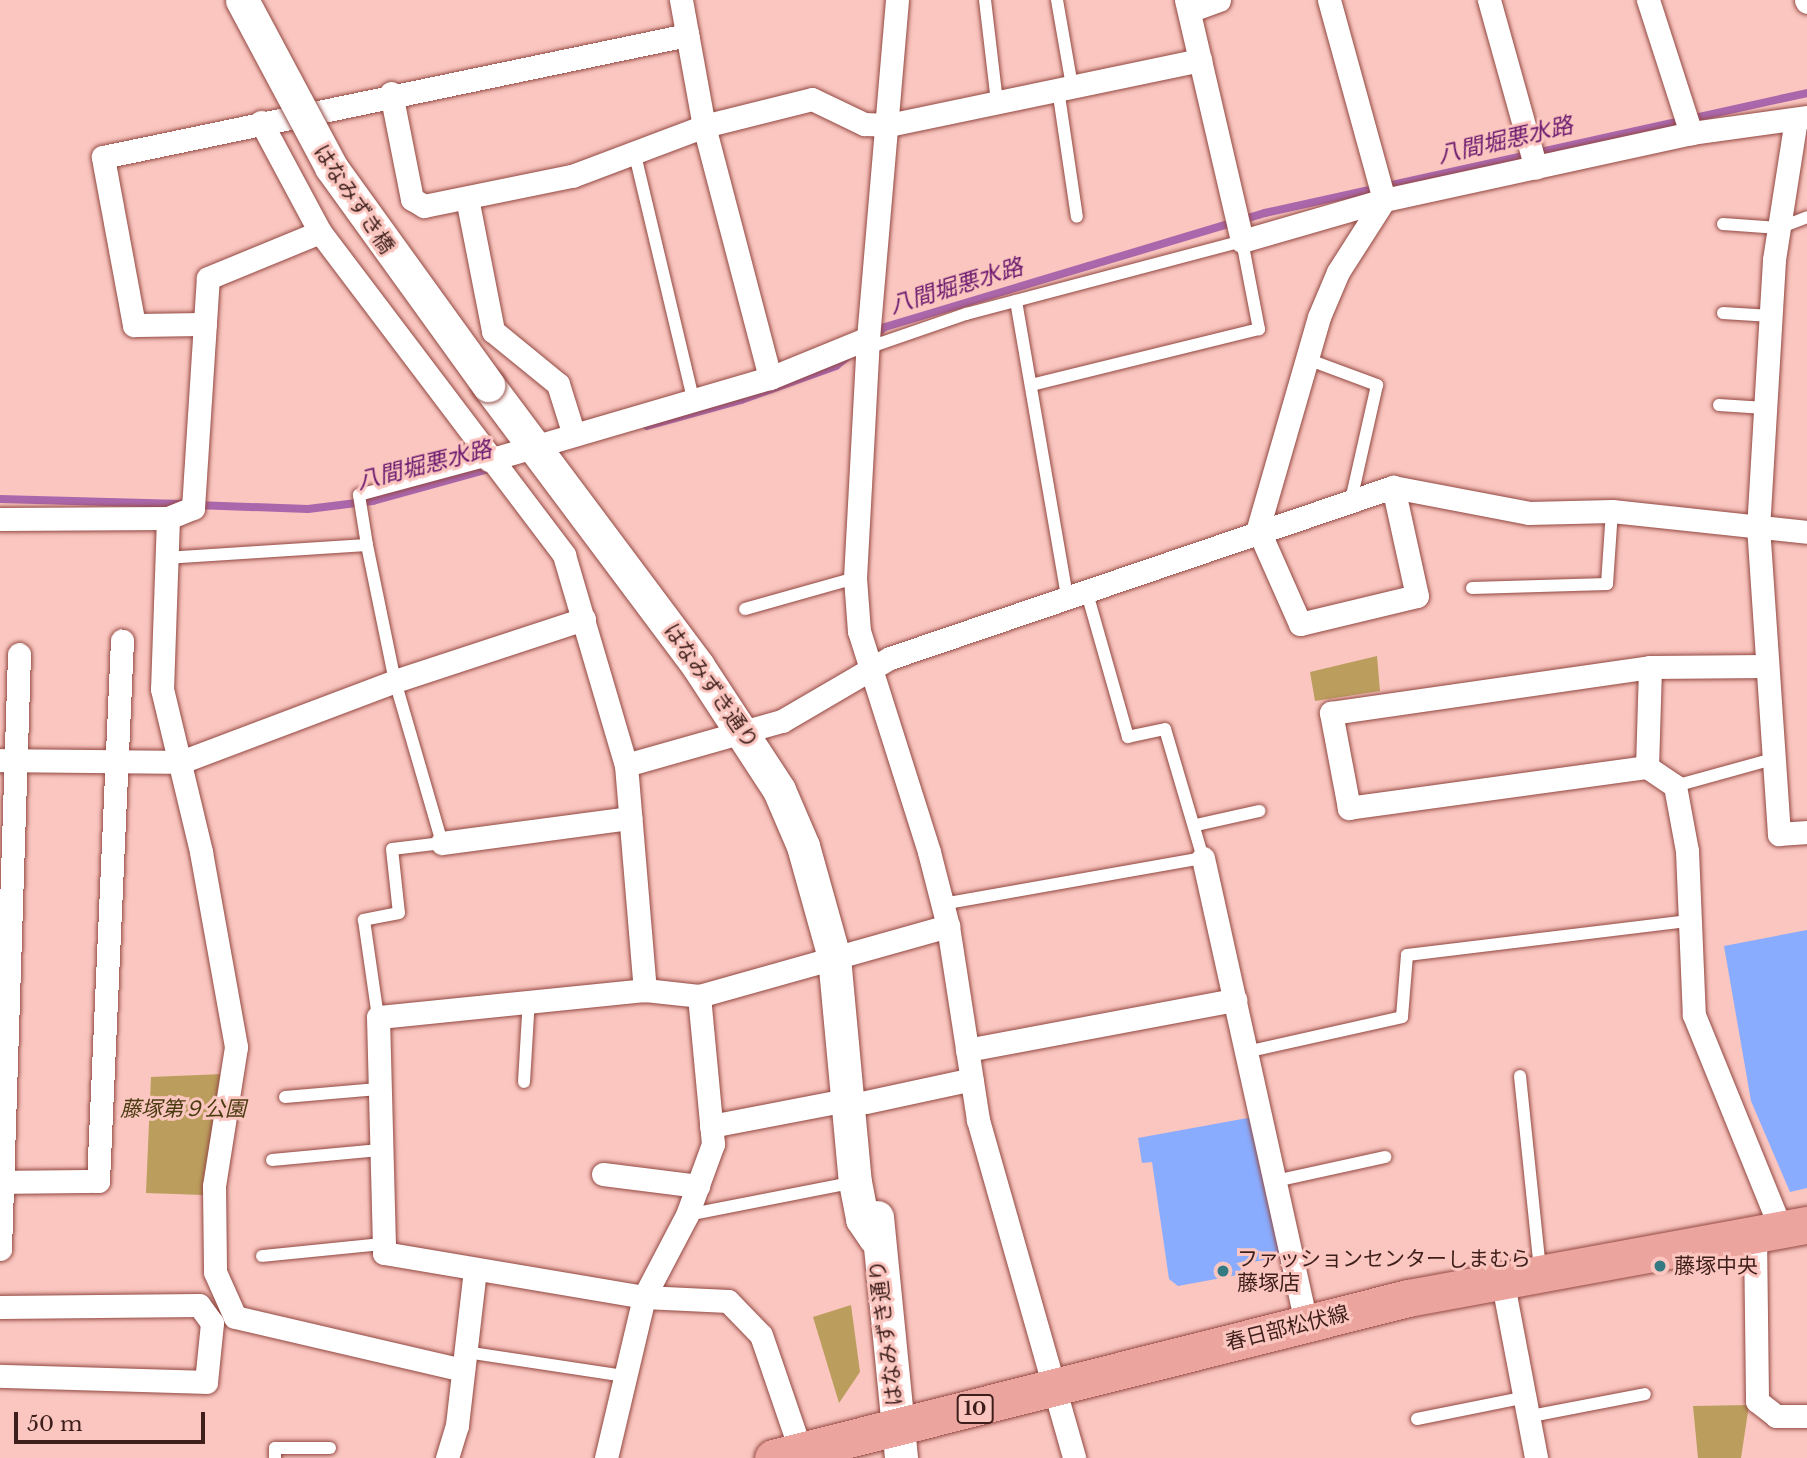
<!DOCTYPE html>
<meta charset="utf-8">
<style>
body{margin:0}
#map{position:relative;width:1807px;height:1458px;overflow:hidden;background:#fac6bf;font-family:"Libre Baskerville","Noto Sans JP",serif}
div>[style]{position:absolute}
.green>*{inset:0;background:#bb9e5d}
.stream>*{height:8px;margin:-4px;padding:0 4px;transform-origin:4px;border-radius:4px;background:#aa67ab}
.building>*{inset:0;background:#8aacfe}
.roads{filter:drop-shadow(0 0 2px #924842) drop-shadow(0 0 2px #924842)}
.lane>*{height:12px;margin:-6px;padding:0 6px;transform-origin:6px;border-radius:6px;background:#fff}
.street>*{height:23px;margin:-11.5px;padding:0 11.5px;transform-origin:11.5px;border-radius:11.5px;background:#fff}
.secondary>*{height:33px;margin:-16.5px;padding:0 16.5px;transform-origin:16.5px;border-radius:16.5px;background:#fff}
.primary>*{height:37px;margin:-18.5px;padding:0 18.5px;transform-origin:18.5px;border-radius:18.5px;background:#eca49e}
.bridges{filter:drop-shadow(0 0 2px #924842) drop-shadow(0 0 2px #924842)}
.secondary-bridge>*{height:33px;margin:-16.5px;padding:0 16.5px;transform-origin:16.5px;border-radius:16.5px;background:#fff}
.dots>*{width:19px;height:19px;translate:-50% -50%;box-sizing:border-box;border:4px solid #fac6bf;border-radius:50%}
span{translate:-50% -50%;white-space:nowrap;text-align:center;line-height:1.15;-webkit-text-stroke:6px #fac6bf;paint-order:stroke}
.shield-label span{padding:2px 5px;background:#fac6bf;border:2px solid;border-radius:5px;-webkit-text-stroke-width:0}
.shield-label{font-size:19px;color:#3e1e1b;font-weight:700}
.street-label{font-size:21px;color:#3e1e1b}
.park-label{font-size:21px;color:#4a3a10;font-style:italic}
.poi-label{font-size:21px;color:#3e1e1b}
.left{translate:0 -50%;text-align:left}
.water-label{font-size:23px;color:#6b186e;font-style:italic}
.scale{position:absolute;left:14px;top:1412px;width:191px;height:32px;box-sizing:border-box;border:4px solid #3e1e1b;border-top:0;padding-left:9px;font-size:21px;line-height:24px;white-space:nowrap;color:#3e1e1b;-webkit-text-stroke:5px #fac6bf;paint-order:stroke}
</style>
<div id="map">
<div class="green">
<div style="clip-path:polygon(1377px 656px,1380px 691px,1315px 701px,1310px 672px)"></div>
<div style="clip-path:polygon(223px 1074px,204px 1195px,146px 1193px,151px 1077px)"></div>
<div style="clip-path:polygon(851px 1305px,860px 1372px,839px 1403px,813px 1317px)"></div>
<div style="clip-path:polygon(1749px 1405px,1741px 1458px,1698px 1458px,1693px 1406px)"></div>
</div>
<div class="stream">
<div style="left:872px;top:337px;width:16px;rotate:-38deg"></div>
<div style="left:885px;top:327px;width:397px;rotate:-16.7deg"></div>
<div style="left:1265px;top:213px;width:555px;rotate:-12.48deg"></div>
<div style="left:647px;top:426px;width:98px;rotate:-15.5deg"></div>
<div style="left:741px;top:400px;width:101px;rotate:-19.7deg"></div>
<div style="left:836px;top:366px;width:19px;rotate:-39deg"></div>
<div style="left:0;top:499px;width:182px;rotate:1.6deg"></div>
<div style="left:195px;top:505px;width:113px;rotate:2deg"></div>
<div style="left:308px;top:509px;width:65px;rotate:-7deg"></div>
<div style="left:373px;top:501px;width:123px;rotate:-15.5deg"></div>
</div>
<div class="building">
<div style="clip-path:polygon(1807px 930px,1807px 1188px,1790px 1192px,1751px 1101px,1724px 946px)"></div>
<div style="clip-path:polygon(1253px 1117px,1280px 1257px,1248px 1263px,1243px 1274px,1178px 1286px,1169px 1279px,1152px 1162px,1142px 1163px,1138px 1138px)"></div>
</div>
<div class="roads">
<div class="lane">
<div style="left:985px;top:0;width:103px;rotate:83.3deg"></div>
<div style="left:1057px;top:0;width:87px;rotate:80.1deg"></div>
<div style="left:1058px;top:89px;width:129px;rotate:81.6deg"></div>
<div style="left:635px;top:155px;width:254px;rotate:76.6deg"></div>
<div style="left:1723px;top:224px;width:56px;rotate:4.1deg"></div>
<div style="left:1779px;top:228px;width:30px;rotate:-21deg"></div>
<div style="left:1016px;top:301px;width:299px;rotate:80.2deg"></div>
<div style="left:1723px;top:313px;width:48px;rotate:3.6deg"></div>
<div style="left:867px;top:348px;width:105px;rotate:-19deg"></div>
<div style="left:966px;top:314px;width:285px;rotate:-14.8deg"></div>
<div style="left:1242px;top:241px;width:90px;rotate:79.1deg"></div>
<div style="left:1259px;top:329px;width:231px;rotate:166.2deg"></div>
<div style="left:1307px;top:359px;width:75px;rotate:20.4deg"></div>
<div style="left:1377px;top:385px;width:118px;rotate:102.7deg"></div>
<div style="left:1719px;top:405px;width:46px;rotate:3.7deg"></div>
<div style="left:367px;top:545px;width:139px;rotate:78.4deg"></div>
<div style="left:395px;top:681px;width:169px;rotate:73.8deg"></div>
<div style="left:442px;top:843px;width:50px;rotate:173.2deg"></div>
<div style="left:392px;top:849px;width:64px;rotate:83.8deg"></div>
<div style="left:399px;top:913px;width:36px;rotate:169deg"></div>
<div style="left:364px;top:920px;width:98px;rotate:81.8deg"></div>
<div style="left:165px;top:558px;width:202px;rotate:-3.7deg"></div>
<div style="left:367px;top:545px;width:51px;rotate:-99.1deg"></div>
<div style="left:359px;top:495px;width:135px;rotate:-15.1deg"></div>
<div style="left:1472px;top:588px;width:135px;rotate:-1.7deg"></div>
<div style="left:1607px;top:584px;width:73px;rotate:-86.1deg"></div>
<div style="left:745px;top:609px;width:114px;rotate:-15.7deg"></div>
<div style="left:1675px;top:786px;width:102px;rotate:-15.4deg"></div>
<div style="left:1196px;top:825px;width:65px;rotate:-12.5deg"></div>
<div style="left:942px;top:904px;width:265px;rotate:-10deg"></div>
<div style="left:1203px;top:858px;width:134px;rotate:-106.4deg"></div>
<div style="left:1165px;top:729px;width:38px;rotate:168deg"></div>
<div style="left:1128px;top:737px;width:153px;rotate:-105.9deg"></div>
<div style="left:1246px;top:1052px;width:160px;rotate:-12.6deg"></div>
<div style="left:1402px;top:1017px;width:62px;rotate:-85.4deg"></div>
<div style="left:1407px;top:955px;width:282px;rotate:-6.9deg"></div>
<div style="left:1520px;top:1076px;width:196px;rotate:84.1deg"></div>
<div style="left:524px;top:1082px;width:84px;rotate:-86.6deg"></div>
<div style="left:285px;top:1097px;width:93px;rotate:-4.9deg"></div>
<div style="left:272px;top:1160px;width:108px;rotate:-5.3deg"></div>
<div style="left:1275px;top:1181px;width:113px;rotate:-12.3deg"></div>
<div style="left:687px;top:1215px;width:171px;rotate:-11.1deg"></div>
<div style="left:262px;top:1256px;width:122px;rotate:-5.7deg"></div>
<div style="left:466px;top:1352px;width:160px;rotate:8.6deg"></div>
<div style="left:1526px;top:1417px;width:121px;rotate:-10.9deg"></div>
<div style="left:1417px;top:1419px;width:106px;rotate:-11.4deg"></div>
<div style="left:275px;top:1458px;width:10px;rotate:-90deg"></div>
<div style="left:275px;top:1448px;width:55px"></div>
</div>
<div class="street">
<div style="left:681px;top:0;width:128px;rotate:79.7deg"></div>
<div style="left:704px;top:126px;width:260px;rotate:75.3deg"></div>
<div style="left:897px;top:0;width:339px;rotate:94.9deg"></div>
<div style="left:868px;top:338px;width:240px;rotate:93.1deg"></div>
<div style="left:855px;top:578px;width:53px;rotate:85.7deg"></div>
<div style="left:859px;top:631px;width:232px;rotate:72.4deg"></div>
<div style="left:929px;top:852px;width:76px;rotate:75.6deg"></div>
<div style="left:948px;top:926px;width:196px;rotate:81.2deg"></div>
<div style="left:978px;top:1120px;width:351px;rotate:74.1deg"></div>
<div style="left:1186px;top:0;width:247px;rotate:76.9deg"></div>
<div style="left:1242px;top:241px;width:148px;rotate:-16.1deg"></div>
<div style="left:1384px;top:200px;width:314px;rotate:-12.3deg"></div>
<div style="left:1691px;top:133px;width:117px;rotate:-7.9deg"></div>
<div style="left:1329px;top:0;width:207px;rotate:74.6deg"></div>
<div style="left:1384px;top:200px;width:85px;rotate:122.6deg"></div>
<div style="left:1338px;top:272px;width:49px;rotate:112.9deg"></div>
<div style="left:1319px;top:317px;width:221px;rotate:106.1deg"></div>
<div style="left:1258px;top:529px;width:104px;rotate:66.1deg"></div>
<div style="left:1300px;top:624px;width:120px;rotate:-13.5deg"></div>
<div style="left:1417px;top:596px;width:112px;rotate:-102.4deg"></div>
<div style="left:1489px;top:0;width:174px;rotate:74.4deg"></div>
<div style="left:1648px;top:0;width:140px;rotate:72.1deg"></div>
<div style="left:1806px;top:0;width:2px;rotate:63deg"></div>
<div style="left:1189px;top:11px;width:32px;rotate:-20deg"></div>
<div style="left:391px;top:93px;width:108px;rotate:78.8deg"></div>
<div style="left:412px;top:199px;width:14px;rotate:30deg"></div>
<div style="left:424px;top:206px;width:151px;rotate:-11.5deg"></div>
<div style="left:572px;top:176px;width:141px;rotate:-20.7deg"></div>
<div style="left:704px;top:126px;width:111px;rotate:-14deg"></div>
<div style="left:812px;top:99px;width:58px;rotate:25.7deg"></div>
<div style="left:864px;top:124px;width:25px;rotate:2deg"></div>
<div style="left:889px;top:125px;width:318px;rotate:-11.8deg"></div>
<div style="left:1796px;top:119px;width:143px;rotate:98.9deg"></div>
<div style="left:1774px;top:260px;width:266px;rotate:93.4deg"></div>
<div style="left:1758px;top:526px;width:309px;rotate:86.1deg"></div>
<div style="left:1779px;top:834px;width:28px;rotate:-4deg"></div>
<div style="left:261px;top:122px;width:125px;rotate:61.8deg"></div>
<div style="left:320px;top:232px;width:405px;rotate:52.9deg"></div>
<div style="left:564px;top:555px;width:219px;rotate:73.6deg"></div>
<div style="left:626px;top:765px;width:226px;rotate:85.2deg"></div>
<div style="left:645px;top:990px;width:54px;rotate:6.3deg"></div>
<div style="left:699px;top:996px;width:259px;rotate:-15.7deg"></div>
<div style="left:467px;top:198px;width:136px;rotate:78.9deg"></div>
<div style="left:493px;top:331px;width:84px;rotate:39.2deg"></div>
<div style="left:558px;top:384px;width:53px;rotate:72.6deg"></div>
<div style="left:205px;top:324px;width:71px;rotate:179.2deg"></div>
<div style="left:134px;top:325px;width:171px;rotate:-100.5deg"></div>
<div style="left:103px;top:157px;width:597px;rotate:-11.8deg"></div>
<div style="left:489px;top:460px;width:293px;rotate:-16.3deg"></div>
<div style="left:770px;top:378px;width:106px;rotate:-22.2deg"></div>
<div style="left:168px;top:518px;width:171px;rotate:92deg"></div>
<div style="left:162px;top:689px;width:168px;rotate:76.5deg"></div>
<div style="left:201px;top:852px;width:198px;rotate:79.8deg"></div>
<div style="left:236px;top:1047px;width:141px;rotate:99deg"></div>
<div style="left:214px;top:1186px;width:86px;rotate:89.3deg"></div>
<div style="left:215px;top:1272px;width:49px;rotate:66deg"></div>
<div style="left:235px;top:1317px;width:233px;rotate:13.1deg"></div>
<div style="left:0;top:519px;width:168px;rotate:-0.3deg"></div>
<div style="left:168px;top:518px;width:27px;rotate:-22deg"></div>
<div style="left:193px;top:508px;width:230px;rotate:-86.3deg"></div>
<div style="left:208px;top:278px;width:121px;rotate:-22.3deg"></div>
<div style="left:1650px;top:667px;width:100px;rotate:91.7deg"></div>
<div style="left:1647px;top:767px;width:34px;rotate:34deg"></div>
<div style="left:1675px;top:786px;width:66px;rotate:79.5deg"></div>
<div style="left:1687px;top:851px;width:164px;rotate:87.6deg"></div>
<div style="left:1694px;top:1015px;width:231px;rotate:67.9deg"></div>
<div style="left:0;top:760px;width:181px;rotate:0.6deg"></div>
<div style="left:181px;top:762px;width:229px;rotate:-20.7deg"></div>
<div style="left:395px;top:681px;width:199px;rotate:-18.2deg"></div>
<div style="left:626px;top:765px;width:162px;rotate:-15.8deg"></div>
<div style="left:782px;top:721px;width:125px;rotate:-30.3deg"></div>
<div style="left:890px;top:658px;width:531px;rotate:-18.78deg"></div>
<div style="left:1393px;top:487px;width:138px;rotate:10.8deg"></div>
<div style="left:1529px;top:513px;width:83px;rotate:-1.4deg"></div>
<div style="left:1612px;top:511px;width:196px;rotate:6.1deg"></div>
<div style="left:1647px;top:767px;width:301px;rotate:172.2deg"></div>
<div style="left:1349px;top:808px;width:97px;rotate:-100.7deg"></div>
<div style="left:1331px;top:713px;width:322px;rotate:-8.2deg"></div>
<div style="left:1650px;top:667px;width:115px;rotate:-0.5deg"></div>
<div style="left:442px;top:843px;width:190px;rotate:-7.6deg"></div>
<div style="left:1203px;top:858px;width:475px;rotate:77.5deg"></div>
<div style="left:645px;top:990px;width:268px;rotate:174.2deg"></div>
<div style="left:378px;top:1017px;width:236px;rotate:88.5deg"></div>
<div style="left:384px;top:1253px;width:264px;rotate:9.6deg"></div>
<div style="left:644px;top:1297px;width:84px;rotate:2.7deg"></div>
<div style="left:728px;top:1301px;width:47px;rotate:45.9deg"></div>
<div style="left:761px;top:1335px;width:124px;rotate:71.1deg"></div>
<div style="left:967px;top:1050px;width:273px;rotate:-10.6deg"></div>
<div style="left:866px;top:1102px;width:108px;rotate:-12.2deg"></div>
<div style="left:711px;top:1126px;width:137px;rotate:-10.9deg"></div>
<div style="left:603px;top:1174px;width:96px;rotate:7.2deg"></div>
<div style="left:2px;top:1182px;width:96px;rotate:-0.6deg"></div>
<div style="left:98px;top:1181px;width:541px;rotate:-87.46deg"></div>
<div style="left:1755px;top:1234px;width:167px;rotate:89.3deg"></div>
<div style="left:1757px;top:1401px;width:24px;rotate:38deg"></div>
<div style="left:1776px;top:1416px;width:31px"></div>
<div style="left:0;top:1249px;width:595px;rotate:-88.17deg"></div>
<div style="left:1502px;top:1279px;width:182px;rotate:79.2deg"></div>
<div style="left:0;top:1307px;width:199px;rotate:-0.6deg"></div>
<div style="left:199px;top:1305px;width:22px;rotate:54deg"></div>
<div style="left:212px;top:1323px;width:59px;rotate:95.8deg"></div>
<div style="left:206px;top:1382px;width:206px;rotate:-178.3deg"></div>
<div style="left:447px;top:1458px;width:34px;rotate:-73deg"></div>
<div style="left:457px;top:1425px;width:156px;rotate:-83.4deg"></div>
<div style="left:606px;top:1458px;width:165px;rotate:-76.7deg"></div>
<div style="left:644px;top:1297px;width:93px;rotate:-62.3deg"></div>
<div style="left:687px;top:1215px;width:76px;rotate:-69.9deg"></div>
<div style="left:713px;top:1144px;width:149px;rotate:-95.4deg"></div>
</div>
<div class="secondary">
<div style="left:488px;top:385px;width:351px;rotate:53.2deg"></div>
<div style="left:698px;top:666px;width:148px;rotate:56.8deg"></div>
<div style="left:779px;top:790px;width:61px;rotate:66.8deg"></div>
<div style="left:803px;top:846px;width:115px;rotate:74.4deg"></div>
<div style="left:834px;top:957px;width:226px;rotate:84.7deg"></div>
<div style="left:855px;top:1182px;width:38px;rotate:79deg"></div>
<div style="left:862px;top:1219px;width:23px;rotate:56deg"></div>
<div style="left:877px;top:1217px;width:242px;rotate:84.3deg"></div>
</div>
<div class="primary">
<div style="left:773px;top:1458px;width:655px;rotate:-14.14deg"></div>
<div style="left:1408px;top:1298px;width:406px;rotate:-10.4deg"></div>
</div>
</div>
<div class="bridges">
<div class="secondary-bridge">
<div style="left:242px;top:0;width:189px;rotate:61.9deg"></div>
<div style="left:331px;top:167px;width:269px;rotate:54.2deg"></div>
</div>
</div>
<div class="dots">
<div style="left:1660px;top:1266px;background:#337a83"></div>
<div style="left:1223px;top:1271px;background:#337a83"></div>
</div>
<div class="shield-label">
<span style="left:975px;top:1409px">10</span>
</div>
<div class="street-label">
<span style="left:354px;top:199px;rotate:56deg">はなみずき橋</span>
<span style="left:711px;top:686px;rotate:55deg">はなみずき通り</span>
<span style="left:1287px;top:1328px;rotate:-14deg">春日部松伏線</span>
<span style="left:886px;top:1333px;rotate:-97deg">はなみずき通り</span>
</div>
<div class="park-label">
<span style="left:183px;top:1109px">藤塚第９公園</span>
</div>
<div class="poi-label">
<span class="left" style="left:1237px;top:1271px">ファッションセンターしまむら<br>藤塚店</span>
<span class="left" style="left:1674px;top:1266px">藤塚中央</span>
</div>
<div class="water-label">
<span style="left:1505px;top:140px;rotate:-13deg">八間堀悪水路</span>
<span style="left:956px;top:286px;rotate:-17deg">八間堀悪水路</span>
<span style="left:424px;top:465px;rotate:-14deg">八間堀悪水路</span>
</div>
<div class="scale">50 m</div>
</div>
